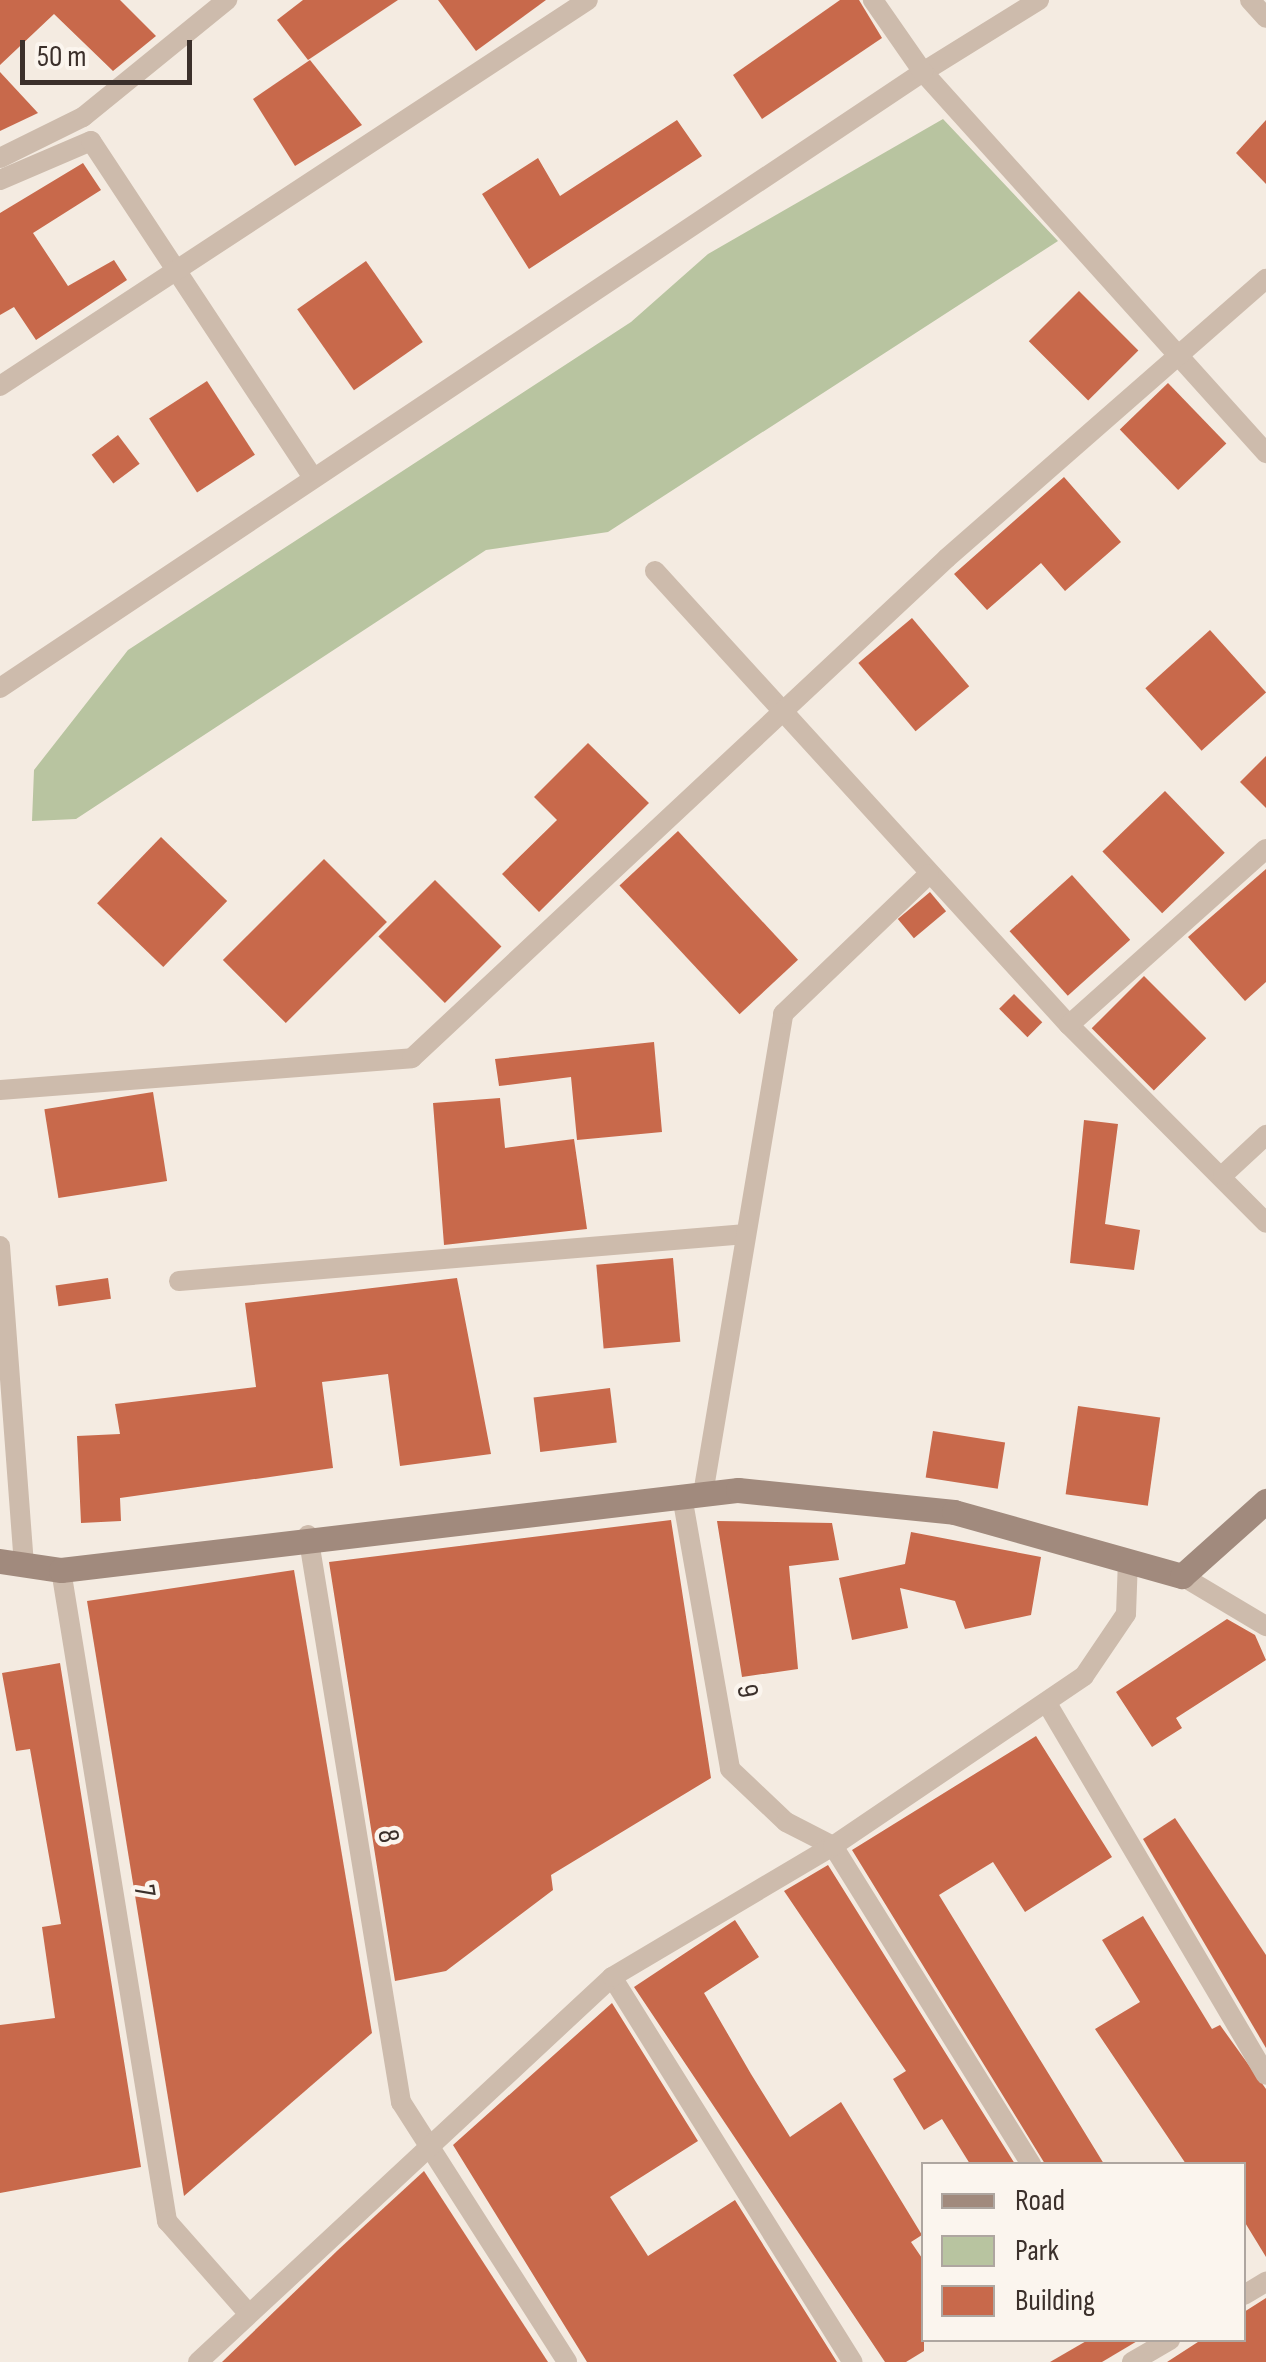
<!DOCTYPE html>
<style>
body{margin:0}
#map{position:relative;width:1266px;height:2362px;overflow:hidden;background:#f4ebe1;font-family:"Sofia Sans Condensed",sans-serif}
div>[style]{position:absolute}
.green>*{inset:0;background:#b8c4a0}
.building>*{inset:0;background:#c8694b;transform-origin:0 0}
.street>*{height:20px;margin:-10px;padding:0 10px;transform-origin:10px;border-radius:10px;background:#cdbbac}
.secondary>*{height:25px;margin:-12.5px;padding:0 12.5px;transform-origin:12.5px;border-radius:12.5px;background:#a18a7d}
span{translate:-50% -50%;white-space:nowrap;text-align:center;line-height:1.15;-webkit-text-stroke:9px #fbf5ee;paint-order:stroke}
.street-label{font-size:30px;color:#3b302b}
.legend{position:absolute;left:921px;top:2162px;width:325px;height:180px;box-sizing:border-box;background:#fbf5ee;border:2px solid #aea6a0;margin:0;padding:12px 18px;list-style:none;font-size:30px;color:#3b302b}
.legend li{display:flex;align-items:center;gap:20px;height:50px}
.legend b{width:50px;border:2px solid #aea6a0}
.scale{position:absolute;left:20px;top:40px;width:172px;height:45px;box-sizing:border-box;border:5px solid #3b302b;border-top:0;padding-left:12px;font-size:30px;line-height:35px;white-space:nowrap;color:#3b302b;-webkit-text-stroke:8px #fbf5ee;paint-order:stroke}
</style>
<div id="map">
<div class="green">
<div style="clip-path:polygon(943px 119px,1058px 241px,608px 532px,486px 550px,76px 819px,32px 821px,34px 770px,128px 650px,631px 322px,708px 254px)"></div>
</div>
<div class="building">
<div style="clip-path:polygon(0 0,120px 0,156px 36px,113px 71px,54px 14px,0 65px)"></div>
<div style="clip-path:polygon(303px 0,398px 0,308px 60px,277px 20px)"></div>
<div style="clip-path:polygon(438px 0,546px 0,476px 51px)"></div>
<div style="clip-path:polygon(840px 0,859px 0,882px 38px,762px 119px,733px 75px)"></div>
<div style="clip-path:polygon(310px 60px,362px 125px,295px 166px,253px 99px)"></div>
<div style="clip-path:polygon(0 72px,38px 113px,0 131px)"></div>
<div style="clip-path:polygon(677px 120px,702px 156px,529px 269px,482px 194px,538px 158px,560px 196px)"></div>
<div style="clip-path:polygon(1266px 120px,1266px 184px,1236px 153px)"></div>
<div style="clip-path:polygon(83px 163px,101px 190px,33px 233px,68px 286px,114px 260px,127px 280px,36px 340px,14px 307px,0 315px,0 213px)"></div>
<div style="left:366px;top:261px;width:99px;height:84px;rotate:55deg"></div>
<div style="left:1079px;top:291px;width:84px;height:71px;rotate:45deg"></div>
<div style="left:207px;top:381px;width:88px;height:69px;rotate:57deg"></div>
<div style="left:1168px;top:383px;width:84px;height:67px;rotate:46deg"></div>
<div style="left:118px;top:435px;width:36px;height:33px;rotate:53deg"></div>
<div style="clip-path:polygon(1064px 477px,1121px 542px,1065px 591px,1041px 563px,987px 610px,954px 574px)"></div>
<div style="left:912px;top:618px;width:89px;height:70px;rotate:50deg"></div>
<div style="left:1210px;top:630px;width:84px;height:87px;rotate:48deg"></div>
<div style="clip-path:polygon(588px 743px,649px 803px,539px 912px,502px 874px,557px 820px,534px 797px)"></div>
<div style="clip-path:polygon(1266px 756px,1266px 808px,1240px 782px)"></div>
<div style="left:1165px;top:791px;width:86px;height:87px;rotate:46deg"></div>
<div style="left:678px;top:831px;width:176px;height:80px;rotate:47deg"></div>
<div style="left:161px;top:837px;width:92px;height:92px;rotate:44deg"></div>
<div style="left:324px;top:859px;width:89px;height:143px;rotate:45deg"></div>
<div style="clip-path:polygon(1266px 869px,1266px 982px,1245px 1001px,1188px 937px)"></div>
<div style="left:1072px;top:875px;width:87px;height:84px;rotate:48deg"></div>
<div style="left:435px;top:880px;width:94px;height:80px;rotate:45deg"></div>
<div style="left:930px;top:892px;width:25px;height:42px;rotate:50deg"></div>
<div style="left:1144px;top:976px;width:88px;height:74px;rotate:45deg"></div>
<div style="left:1014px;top:994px;width:40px;height:21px;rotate:45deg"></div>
<div style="clip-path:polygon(654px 1042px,662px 1132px,577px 1140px,571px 1077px,499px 1086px,495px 1059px)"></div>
<div style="left:153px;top:1092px;width:90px;height:110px;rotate:81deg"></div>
<div style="clip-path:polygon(500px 1098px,505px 1148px,574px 1139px,587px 1229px,444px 1245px,433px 1103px)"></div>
<div style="clip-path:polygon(1084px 1120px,1118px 1124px,1105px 1224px,1140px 1230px,1134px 1270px,1070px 1263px)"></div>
<div style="left:673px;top:1258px;width:84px;height:77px;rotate:85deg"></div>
<div style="left:108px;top:1278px;width:21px;height:53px;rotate:82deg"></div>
<div style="clip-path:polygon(457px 1278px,491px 1454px,400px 1466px,388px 1374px,322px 1382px,333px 1468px,120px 1498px,121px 1521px,81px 1523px,77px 1436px,120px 1434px,115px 1404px,256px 1387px,245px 1303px)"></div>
<div style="left:610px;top:1388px;width:55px;height:77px;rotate:83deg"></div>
<div style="left:1078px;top:1406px;width:83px;height:89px;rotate:8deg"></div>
<div style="left:933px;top:1431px;width:73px;height:47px;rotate:9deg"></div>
<div style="clip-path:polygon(671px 1520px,711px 1778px,551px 1875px,553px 1890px,446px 1971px,395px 1981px,329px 1562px)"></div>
<div style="clip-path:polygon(717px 1521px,832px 1523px,839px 1560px,789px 1566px,798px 1669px,742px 1677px)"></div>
<div style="clip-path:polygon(911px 1532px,1041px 1557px,1031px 1615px,965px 1629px,955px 1601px,900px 1588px,908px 1628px,852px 1640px,839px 1578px,905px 1564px)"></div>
<div style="clip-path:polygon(294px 1570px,372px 2033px,184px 2196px,87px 1601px)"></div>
<div style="clip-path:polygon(1227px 1619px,1255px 1635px,1266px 1660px,1176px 1718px,1182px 1728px,1152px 1747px,1116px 1692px)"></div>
<div style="clip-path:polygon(60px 1663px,141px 2167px,0 2193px,0 2025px,55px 2018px,42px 1927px,61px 1924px,30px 1749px,16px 1751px,2px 1673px)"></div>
<div style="clip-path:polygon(1036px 1736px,1112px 1857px,1025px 1912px,993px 1862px,939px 1895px,1104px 2164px,1045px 2164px,852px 1850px)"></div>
<div style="clip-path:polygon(1175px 1818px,1266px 1955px,1266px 2048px,1143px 1839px)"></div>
<div style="clip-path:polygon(828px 1865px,1015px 2164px,970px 2164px,942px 2119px,924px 2130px,893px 2079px,906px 2071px,784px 1891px)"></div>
<div style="clip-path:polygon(1143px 1916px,1212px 2029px,1220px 2025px,1266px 2089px,1266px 2257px,1244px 2221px,1244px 2164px,1186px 2164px,1095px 2029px,1140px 2002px,1102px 1940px)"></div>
<div style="clip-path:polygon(735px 1920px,759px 1957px,704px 1993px,751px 2074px,790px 2137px,841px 2102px,922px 2235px,911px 2242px,924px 2261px,924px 2351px,906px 2362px,885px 2362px,634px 1987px)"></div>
<div style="clip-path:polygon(612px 2003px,698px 2141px,610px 2197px,648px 2256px,735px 2200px,837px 2362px,587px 2362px,453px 2145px)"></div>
<div style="clip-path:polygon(424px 2171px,548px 2362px,222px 2362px,338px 2250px)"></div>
<div style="clip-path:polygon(1266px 2298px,1266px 2362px,1167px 2362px,1201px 2340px,1244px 2340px,1244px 2312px)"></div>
<div style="clip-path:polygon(1088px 2340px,1139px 2340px,1102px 2362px,1050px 2362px)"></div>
</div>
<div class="street">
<div style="left:1039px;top:0;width:137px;rotate:148.2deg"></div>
<div style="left:923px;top:72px;width:513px;rotate:48deg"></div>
<div style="left:1250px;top:0;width:24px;rotate:48deg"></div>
<div style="left:0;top:158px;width:93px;rotate:-26.3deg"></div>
<div style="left:83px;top:117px;width:186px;rotate:-39.1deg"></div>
<div style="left:0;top:180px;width:99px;rotate:-23.2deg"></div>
<div style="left:91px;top:141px;width:401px;rotate:56.6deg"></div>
<div style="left:0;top:386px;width:703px;rotate:-33.28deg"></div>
<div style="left:655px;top:571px;width:614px;rotate:47.64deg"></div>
<div style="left:1069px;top:1025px;width:279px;rotate:45.1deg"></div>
<div style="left:0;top:688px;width:1110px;rotate:-33.72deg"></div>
<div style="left:923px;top:72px;width:88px;rotate:-124.8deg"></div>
<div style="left:1069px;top:1025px;width:264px;rotate:-41.8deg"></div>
<div style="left:0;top:1090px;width:413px;rotate:-4.4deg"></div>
<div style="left:412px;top:1058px;width:732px;rotate:-43.06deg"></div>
<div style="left:947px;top:558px;width:424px;rotate:-41.2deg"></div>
<div style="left:1223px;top:1175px;width:59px;rotate:-42.9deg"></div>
<div style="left:0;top:1246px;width:320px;rotate:85.7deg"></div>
<div style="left:179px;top:1281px;width:569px;rotate:-4.74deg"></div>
<div style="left:703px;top:1494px;width:487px;rotate:-80.5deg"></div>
<div style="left:783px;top:1014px;width:202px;rotate:-43.8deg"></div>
<div style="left:682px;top:1496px;width:277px;rotate:80deg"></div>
<div style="left:730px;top:1769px;width:77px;rotate:43.4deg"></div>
<div style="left:786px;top:1822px;width:53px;rotate:27.1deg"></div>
<div style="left:833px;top:1846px;width:375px;rotate:58.1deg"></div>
<div style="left:308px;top:1535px;width:575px;rotate:80.69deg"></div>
<div style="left:401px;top:2102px;width:308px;rotate:57.4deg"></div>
<div style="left:61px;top:1570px;width:660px;rotate:80.75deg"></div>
<div style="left:167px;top:2221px;width:123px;rotate:48.6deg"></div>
<div style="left:1182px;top:1576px;width:98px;rotate:30.8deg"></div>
<div style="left:1048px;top:1705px;width:429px;rotate:59.5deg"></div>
<div style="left:612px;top:1977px;width:454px;rotate:58deg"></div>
<div style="left:1244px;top:2295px;width:26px;rotate:-31deg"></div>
<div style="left:198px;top:2362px;width:565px;rotate:-42.92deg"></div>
<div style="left:612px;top:1977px;width:257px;rotate:-30.7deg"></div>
<div style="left:833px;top:1846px;width:303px;rotate:-34.1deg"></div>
<div style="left:1084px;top:1676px;width:75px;rotate:-55.9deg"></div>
<div style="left:1126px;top:1614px;width:54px;rotate:-87.9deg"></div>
<div style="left:1132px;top:2362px;width:44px;rotate:-30.1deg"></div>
</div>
<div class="secondary">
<div style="left:0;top:1561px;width:62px;rotate:8.4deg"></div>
<div style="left:61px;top:1570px;width:682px;rotate:-6.74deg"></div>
<div style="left:738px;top:1490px;width:217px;rotate:5.8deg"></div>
<div style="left:954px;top:1512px;width:237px;rotate:15.7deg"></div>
<div style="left:1182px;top:1576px;width:113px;rotate:-41.8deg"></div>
</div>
<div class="street-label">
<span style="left:747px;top:1691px;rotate:80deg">9</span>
<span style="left:388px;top:1836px;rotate:81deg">8</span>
<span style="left:144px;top:1891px;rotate:81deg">7</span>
</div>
<ul class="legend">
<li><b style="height:12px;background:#a18a7d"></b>Road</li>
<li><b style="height:28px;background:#b8c4a0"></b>Park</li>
<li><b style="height:28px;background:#c8694b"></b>Building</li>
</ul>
<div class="scale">50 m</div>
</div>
